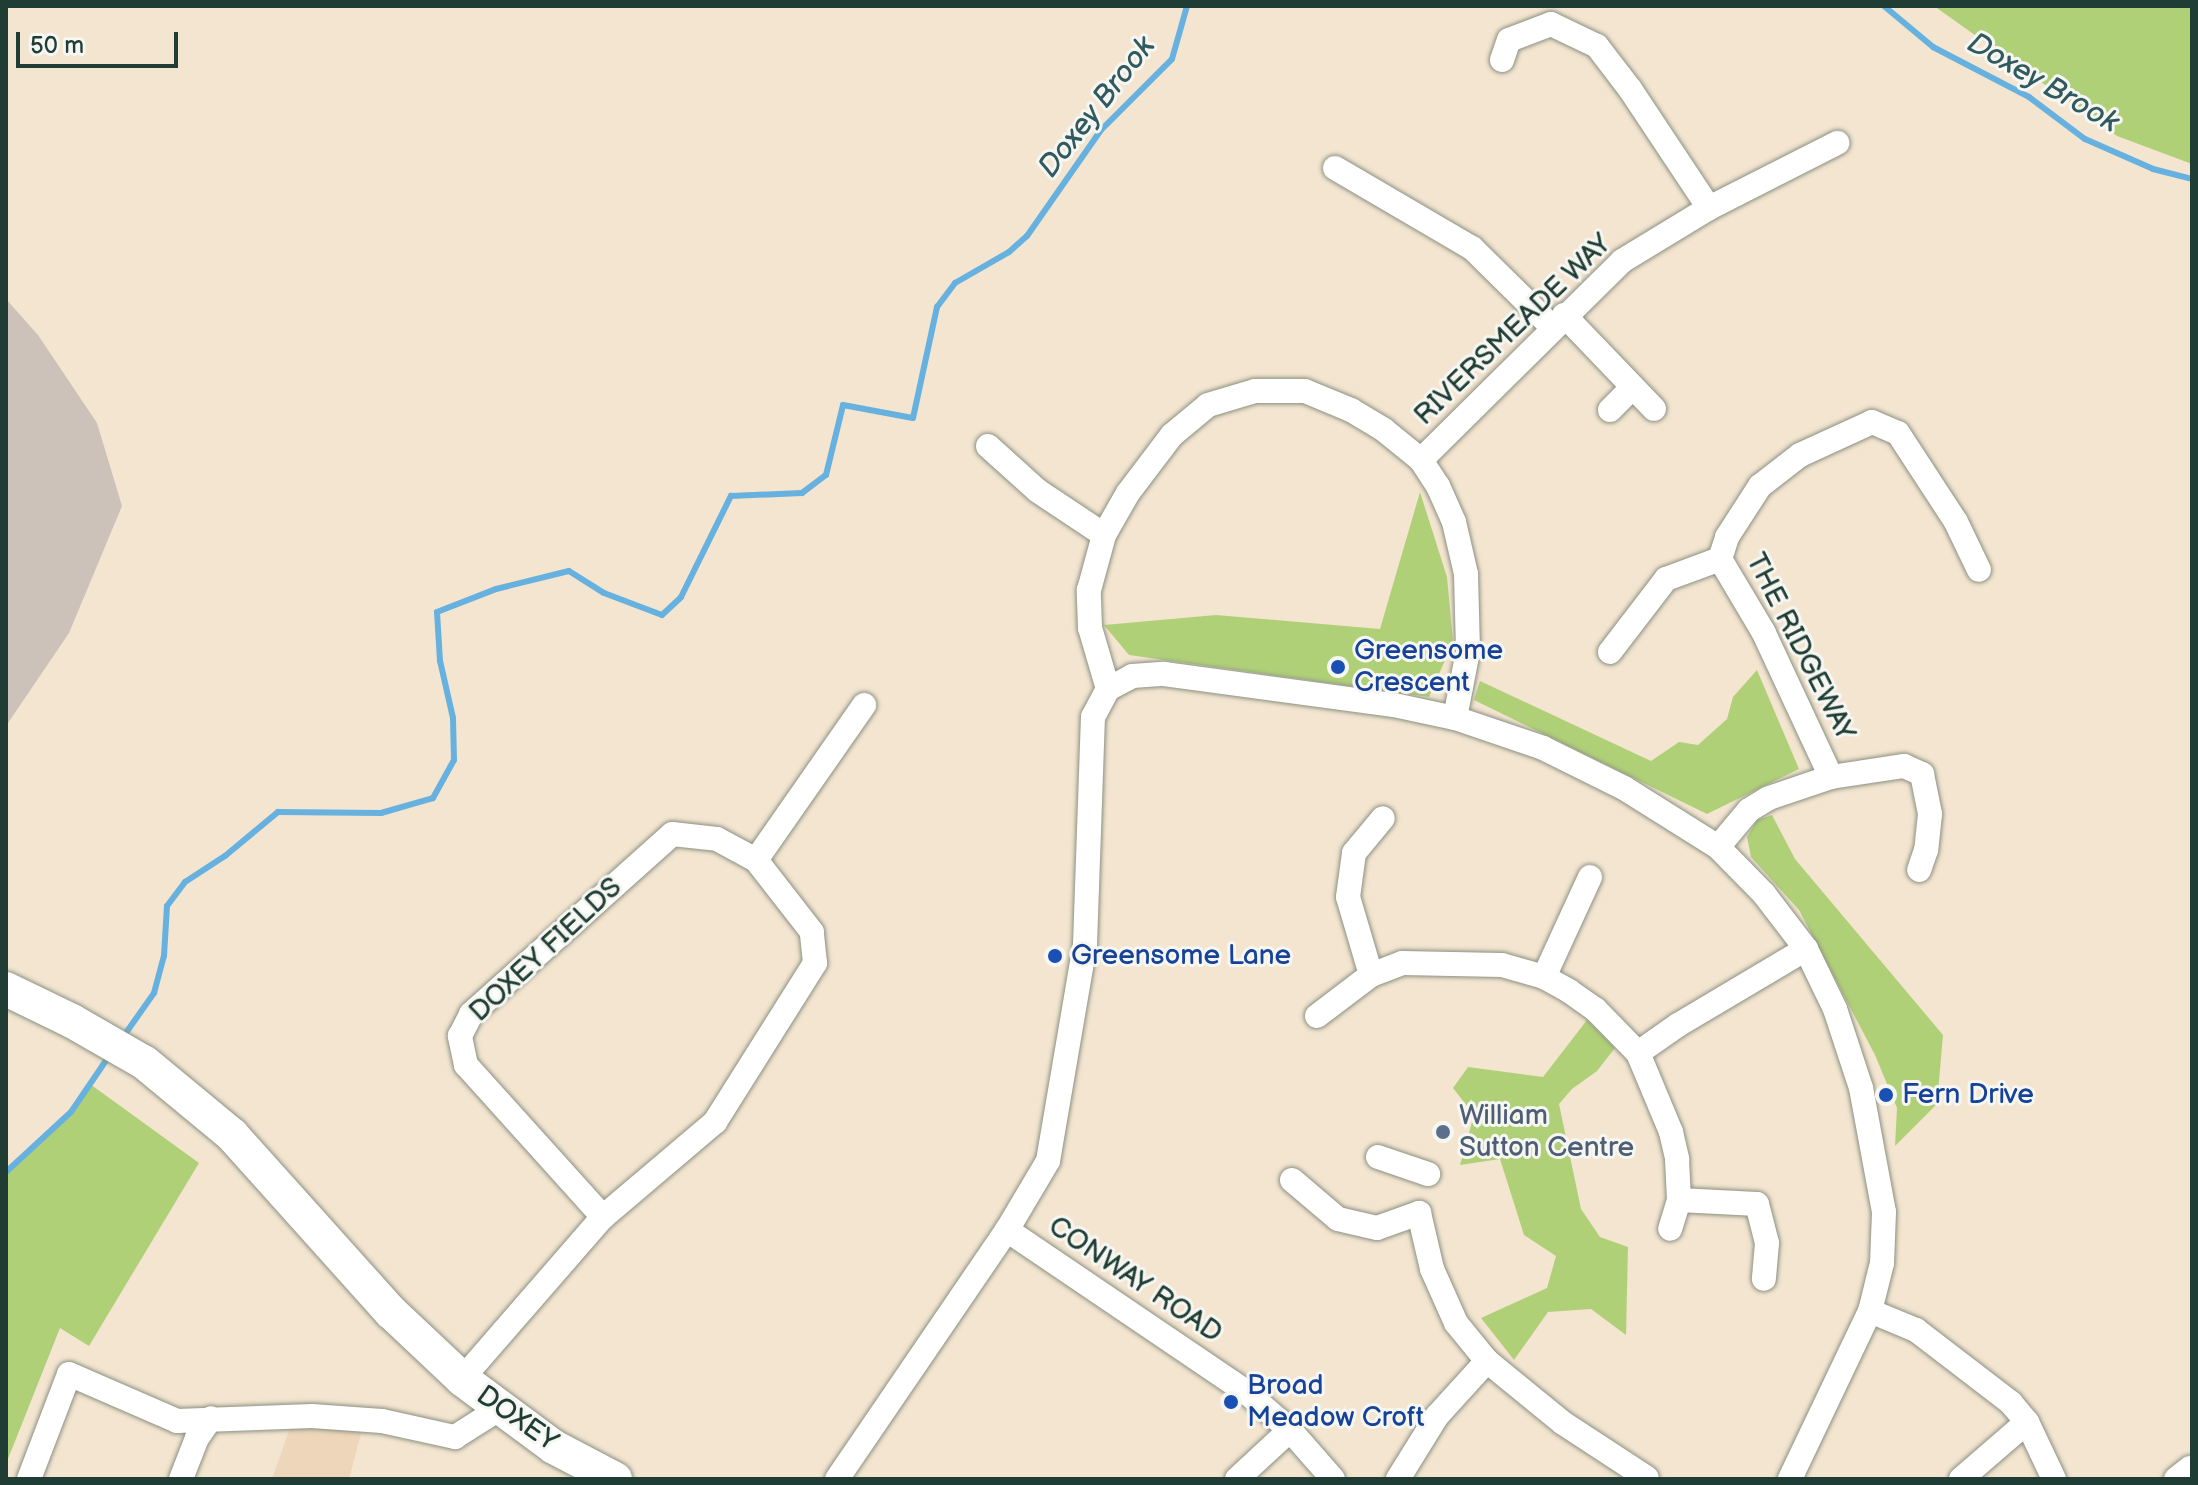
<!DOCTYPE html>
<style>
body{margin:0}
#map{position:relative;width:2198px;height:1485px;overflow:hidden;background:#f4e5d0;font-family:"Balsamiq Sans",sans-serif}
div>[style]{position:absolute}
.built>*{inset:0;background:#eed6bb}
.industrial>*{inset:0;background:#ccc2b9}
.green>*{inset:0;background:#b0d078}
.stream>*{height:6px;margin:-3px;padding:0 3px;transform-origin:3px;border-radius:3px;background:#66b1df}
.roads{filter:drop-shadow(0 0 2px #8a9182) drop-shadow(0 0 2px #8a9182)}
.street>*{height:24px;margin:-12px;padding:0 12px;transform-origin:12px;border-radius:12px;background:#fff}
.secondary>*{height:34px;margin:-17px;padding:0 17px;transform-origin:17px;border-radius:17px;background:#fff}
.dots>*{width:22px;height:22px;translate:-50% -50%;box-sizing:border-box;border:4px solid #f6f6f2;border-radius:50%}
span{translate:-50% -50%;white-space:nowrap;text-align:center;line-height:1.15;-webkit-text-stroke:6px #f6f6f2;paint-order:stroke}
.street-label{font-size:28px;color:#1f3d34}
.transit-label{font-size:28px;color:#164399}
.left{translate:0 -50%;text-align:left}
.service-label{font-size:28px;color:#4e5e75}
.water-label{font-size:30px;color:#315a5f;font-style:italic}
.frame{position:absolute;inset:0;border:8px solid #1f3d34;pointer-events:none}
.scale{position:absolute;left:16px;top:32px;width:162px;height:36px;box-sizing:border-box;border:4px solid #1f3d34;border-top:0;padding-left:10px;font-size:24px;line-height:28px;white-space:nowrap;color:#1f3d34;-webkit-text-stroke:6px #f6f6f2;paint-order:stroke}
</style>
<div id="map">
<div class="built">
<div style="clip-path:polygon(291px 1425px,362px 1430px,349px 1479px,272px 1479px)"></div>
</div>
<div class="industrial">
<div style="clip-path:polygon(6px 299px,38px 335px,97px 423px,122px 506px,69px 633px,6px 726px)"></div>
</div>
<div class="green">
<div style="clip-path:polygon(1934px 6px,2192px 6px,2192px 164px,2117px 136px)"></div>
<div style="clip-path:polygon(1420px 492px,1447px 577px,1453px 642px,1429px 697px,1129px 655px,1104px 625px,1216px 615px,1380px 629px)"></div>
<div style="clip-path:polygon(1757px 670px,1799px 769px,1707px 814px,1474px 700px,1480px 681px,1651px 761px,1679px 742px,1698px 745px,1727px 719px,1733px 697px)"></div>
<div style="clip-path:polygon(1772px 815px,1795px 859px,1943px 1035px,1937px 1104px,1895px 1146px,1897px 1108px,1875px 1055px,1799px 910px,1751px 857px,1747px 837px,1757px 820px)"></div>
<div style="clip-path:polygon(1587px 1020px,1615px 1048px,1597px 1071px,1572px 1089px,1559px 1104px,1581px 1209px,1600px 1237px,1628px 1247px,1626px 1335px,1591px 1309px,1548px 1312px,1514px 1360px,1481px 1318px,1547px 1288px,1556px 1256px,1524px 1235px,1500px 1159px,1460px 1165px,1474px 1115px,1453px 1088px,1468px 1067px,1543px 1077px)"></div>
<div style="clip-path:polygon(90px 1084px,199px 1163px,89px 1346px,60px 1328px,6px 1464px,6px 1172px,71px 1112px)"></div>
</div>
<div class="stream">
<div style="left:1884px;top:6px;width:64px;rotate:39.9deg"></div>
<div style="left:1933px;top:47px;width:108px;rotate:27.5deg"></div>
<div style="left:2029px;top:97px;width:70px;rotate:36.9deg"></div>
<div style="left:2085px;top:139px;width:74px;rotate:23.8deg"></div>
<div style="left:2153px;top:169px;width:40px;rotate:14.4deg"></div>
<div style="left:123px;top:1037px;width:54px;rotate:-54.8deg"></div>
<div style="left:154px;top:993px;width:38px;rotate:-75deg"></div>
<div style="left:164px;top:956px;width:50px;rotate:-86.6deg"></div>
<div style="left:167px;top:906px;width:30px;rotate:-53deg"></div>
<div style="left:185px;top:882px;width:48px;rotate:-33deg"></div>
<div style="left:225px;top:856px;width:69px;rotate:-39.7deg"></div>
<div style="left:278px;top:812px;width:103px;rotate:0.6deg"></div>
<div style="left:381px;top:813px;width:54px;rotate:-16.1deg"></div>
<div style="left:433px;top:798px;width:43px;rotate:-61.1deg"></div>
<div style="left:454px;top:760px;width:42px;rotate:-91.4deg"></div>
<div style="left:453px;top:718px;width:58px;rotate:-102.8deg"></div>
<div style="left:440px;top:661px;width:49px;rotate:-93.5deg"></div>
<div style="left:437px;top:612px;width:63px;rotate:-21.3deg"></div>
<div style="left:496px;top:589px;width:75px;rotate:-13.9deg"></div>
<div style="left:569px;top:571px;width:41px;rotate:32.2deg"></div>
<div style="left:604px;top:593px;width:62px;rotate:20.8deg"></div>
<div style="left:662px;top:615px;width:26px;rotate:-43deg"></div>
<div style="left:681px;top:597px;width:113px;rotate:-63.7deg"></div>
<div style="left:731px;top:496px;width:71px;rotate:-2.4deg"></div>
<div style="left:802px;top:493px;width:30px;rotate:-37deg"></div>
<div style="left:826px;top:475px;width:72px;rotate:-76.3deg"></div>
<div style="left:843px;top:405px;width:71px;rotate:10.5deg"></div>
<div style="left:913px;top:418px;width:114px;rotate:-77.8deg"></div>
<div style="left:937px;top:307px;width:30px;rotate:-53deg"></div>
<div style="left:955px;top:283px;width:62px;rotate:-29.9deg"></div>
<div style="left:1009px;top:252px;width:24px;rotate:-42deg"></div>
<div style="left:1027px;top:236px;width:129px;rotate:-55.1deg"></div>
<div style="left:1101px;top:130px;width:100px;rotate:-45deg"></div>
<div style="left:1172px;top:59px;width:55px;rotate:-74.2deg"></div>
<div style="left:6px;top:1172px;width:88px;rotate:-42.7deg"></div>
<div style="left:71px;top:1112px;width:68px;rotate:-55.8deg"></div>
</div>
<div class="roads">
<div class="street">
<div style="left:1502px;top:60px;width:21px;rotate:-71deg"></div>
<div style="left:1509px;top:40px;width:45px;rotate:-20.9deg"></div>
<div style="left:1551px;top:24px;width:51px;rotate:25.6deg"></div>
<div style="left:1597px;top:46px;width:54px;rotate:52.5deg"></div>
<div style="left:1630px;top:89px;width:143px;rotate:56.4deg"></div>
<div style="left:1335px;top:168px;width:159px;rotate:30.3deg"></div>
<div style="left:1472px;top:248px;width:112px;rotate:44.6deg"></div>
<div style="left:1564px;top:315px;width:130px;rotate:46.2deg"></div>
<div style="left:1610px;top:410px;width:31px;rotate:-45deg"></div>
<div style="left:988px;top:446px;width:67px;rotate:42deg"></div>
<div style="left:1038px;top:491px;width:79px;rotate:33.7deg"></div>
<div style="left:1421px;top:460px;width:283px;rotate:-44.7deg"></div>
<div style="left:1622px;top:261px;width:102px;rotate:-31.3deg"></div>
<div style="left:1709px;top:208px;width:144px;rotate:-26.9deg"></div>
<div style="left:1610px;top:652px;width:92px;rotate:-52.5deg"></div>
<div style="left:1666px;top:579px;width:58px;rotate:-20.3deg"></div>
<div style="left:1108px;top:689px;width:64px;rotate:-106.4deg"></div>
<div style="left:1090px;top:628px;width:38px;rotate:-92deg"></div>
<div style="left:1089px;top:590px;width:57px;rotate:-74.7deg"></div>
<div style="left:1104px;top:535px;width:48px;rotate:-60.3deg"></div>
<div style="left:1128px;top:493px;width:73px;rotate:-52.8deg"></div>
<div style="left:1172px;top:435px;width:47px;rotate:-39.8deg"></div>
<div style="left:1208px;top:405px;width:49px;rotate:-16.6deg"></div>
<div style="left:1255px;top:391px;width:50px"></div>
<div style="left:1305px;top:391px;width:50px;rotate:22.4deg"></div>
<div style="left:1351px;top:410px;width:39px;rotate:31deg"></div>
<div style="left:1384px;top:430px;width:48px;rotate:39deg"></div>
<div style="left:1421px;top:460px;width:31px;rotate:57deg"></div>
<div style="left:1438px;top:486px;width:39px;rotate:66deg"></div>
<div style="left:1454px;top:522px;width:53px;rotate:77deg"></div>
<div style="left:1466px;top:574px;width:77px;rotate:88.5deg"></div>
<div style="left:1468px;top:651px;width:68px;rotate:101deg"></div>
<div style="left:1831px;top:777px;width:159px;rotate:-115deg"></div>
<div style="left:1764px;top:633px;width:86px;rotate:-120.7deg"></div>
<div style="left:1720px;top:559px;width:23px;rotate:-72deg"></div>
<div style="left:1727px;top:537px;width:61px;rotate:-57.1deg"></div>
<div style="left:1760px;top:486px;width:51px;rotate:-37.8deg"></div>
<div style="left:1800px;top:455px;width:79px;rotate:-24.6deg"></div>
<div style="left:1872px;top:422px;width:28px;rotate:23deg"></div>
<div style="left:1898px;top:433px;width:106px;rotate:56.9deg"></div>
<div style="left:1956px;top:522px;width:53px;rotate:64.4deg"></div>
<div style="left:1718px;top:847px;width:48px;rotate:-50deg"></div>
<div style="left:1749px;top:810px;width:23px;rotate:-31deg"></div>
<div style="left:1769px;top:798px;width:65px;rotate:-18.7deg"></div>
<div style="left:1831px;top:777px;width:74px;rotate:-8.6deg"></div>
<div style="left:1904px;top:766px;width:20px;rotate:24deg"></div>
<div style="left:1922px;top:774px;width:41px;rotate:78.7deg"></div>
<div style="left:1930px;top:814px;width:36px;rotate:96deg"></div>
<div style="left:1926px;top:850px;width:21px;rotate:109deg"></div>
<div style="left:1371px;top:975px;width:81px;rotate:-106.4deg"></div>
<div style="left:1348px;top:897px;width:44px;rotate:-82.2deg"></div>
<div style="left:1354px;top:853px;width:45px;rotate:-50.4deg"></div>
<div style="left:1544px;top:977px;width:110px;rotate:-65.3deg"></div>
<div style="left:1317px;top:1016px;width:68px;rotate:-37.2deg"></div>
<div style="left:1371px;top:975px;width:33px;rotate:-21deg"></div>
<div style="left:1402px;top:963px;width:100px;rotate:1.1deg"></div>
<div style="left:1502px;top:965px;width:44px;rotate:15.9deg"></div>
<div style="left:1544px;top:977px;width:29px;rotate:29deg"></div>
<div style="left:1569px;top:991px;width:32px;rotate:35deg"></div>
<div style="left:1595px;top:1009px;width:62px;rotate:45.7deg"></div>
<div style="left:1638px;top:1053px;width:49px;rotate:-35deg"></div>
<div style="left:1678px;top:1025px;width:149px;rotate:-30.7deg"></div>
<div style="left:1638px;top:1053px;width:86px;rotate:67.3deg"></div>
<div style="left:1671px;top:1132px;width:28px;rotate:77deg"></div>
<div style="left:1677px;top:1159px;width:41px;rotate:87.2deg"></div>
<div style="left:1679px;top:1200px;width:30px;rotate:107deg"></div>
<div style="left:1378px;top:1157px;width:53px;rotate:18.8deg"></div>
<div style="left:1292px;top:1180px;width:60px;rotate:40.3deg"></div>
<div style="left:1338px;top:1219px;width:40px;rotate:13deg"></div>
<div style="left:1377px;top:1228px;width:45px;rotate:-19.7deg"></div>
<div style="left:1419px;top:1213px;width:57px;rotate:76.9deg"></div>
<div style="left:1432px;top:1269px;width:59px;rotate:66deg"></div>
<div style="left:1456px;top:1323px;width:49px;rotate:50.8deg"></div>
<div style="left:1487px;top:1361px;width:74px;rotate:132.3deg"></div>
<div style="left:1437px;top:1416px;width:74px;rotate:121.8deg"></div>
<div style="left:1679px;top:1200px;width:78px;rotate:2.9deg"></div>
<div style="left:1757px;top:1204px;width:40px;rotate:75.6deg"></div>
<div style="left:1767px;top:1243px;width:36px;rotate:95deg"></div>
<div style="left:603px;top:1217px;width:205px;rotate:-132deg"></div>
<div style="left:466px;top:1065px;width:30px;rotate:-102deg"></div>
<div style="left:460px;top:1036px;width:25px;rotate:-63deg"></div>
<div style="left:471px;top:1014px;width:270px;rotate:-41.8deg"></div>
<div style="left:672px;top:834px;width:45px;rotate:6.3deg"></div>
<div style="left:717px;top:839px;width:44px;rotate:28.3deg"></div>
<div style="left:1007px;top:1230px;width:289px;rotate:34.1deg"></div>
<div style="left:1246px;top:1392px;width:58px;rotate:40.8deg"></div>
<div style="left:1290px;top:1430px;width:65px;rotate:48.7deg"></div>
<div style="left:1870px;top:1311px;width:50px;rotate:22.4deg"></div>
<div style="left:1916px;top:1330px;width:120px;rotate:37.5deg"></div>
<div style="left:2011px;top:1403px;width:25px;rotate:50deg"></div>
<div style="left:2027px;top:1422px;width:63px;rotate:64.7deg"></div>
<div style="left:1487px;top:1361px;width:98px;rotate:39.2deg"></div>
<div style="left:1563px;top:1423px;width:100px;rotate:33.2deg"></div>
<div style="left:462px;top:1379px;width:215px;rotate:-49deg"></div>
<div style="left:603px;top:1217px;width:147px;rotate:-40.3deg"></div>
<div style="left:715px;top:1122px;width:188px;rotate:-57.8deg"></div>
<div style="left:815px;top:963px;width:31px;rotate:-96deg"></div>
<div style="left:812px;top:932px;width:91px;rotate:-127.9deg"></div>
<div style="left:756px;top:860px;width:189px;rotate:-55.1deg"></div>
<div style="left:29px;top:1479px;width:112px;rotate:-69.1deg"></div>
<div style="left:69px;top:1374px;width:118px;rotate:23.5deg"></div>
<div style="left:177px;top:1421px;width:135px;rotate:-2.1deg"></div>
<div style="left:312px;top:1416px;width:70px;rotate:4.1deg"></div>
<div style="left:382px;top:1421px;width:75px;rotate:12.4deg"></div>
<div style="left:455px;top:1437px;width:52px;rotate:-32.5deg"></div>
<div style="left:181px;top:1479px;width:44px;rotate:-68.7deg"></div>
<div style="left:197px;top:1438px;width:24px;rotate:-55deg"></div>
<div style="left:837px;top:1479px;width:301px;rotate:-55.7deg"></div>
<div style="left:1007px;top:1230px;width:80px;rotate:-59.3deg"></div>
<div style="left:1048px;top:1161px;width:219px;rotate:-80.3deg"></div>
<div style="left:1085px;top:945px;width:228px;rotate:-88deg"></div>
<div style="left:1093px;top:717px;width:32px;rotate:-62deg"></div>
<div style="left:1108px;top:689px;width:27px;rotate:-28deg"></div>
<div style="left:1132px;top:676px;width:32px;rotate:-4deg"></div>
<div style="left:1164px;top:674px;width:232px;rotate:7.7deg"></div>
<div style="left:1394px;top:705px;width:62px;rotate:12deg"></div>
<div style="left:1455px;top:718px;width:93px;rotate:18.8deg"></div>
<div style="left:1543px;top:748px;width:90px;rotate:26.3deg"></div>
<div style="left:1624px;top:788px;width:111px;rotate:32.1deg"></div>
<div style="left:1718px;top:847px;width:66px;rotate:45.6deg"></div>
<div style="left:1764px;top:894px;width:69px;rotate:52.6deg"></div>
<div style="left:1806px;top:949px;width:67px;rotate:64.2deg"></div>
<div style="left:1835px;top:1009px;width:83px;rotate:71.8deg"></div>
<div style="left:1861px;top:1088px;width:126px;rotate:79.5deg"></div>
<div style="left:1884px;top:1212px;width:51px;rotate:92.2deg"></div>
<div style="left:1882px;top:1263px;width:49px;rotate:104deg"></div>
<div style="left:1870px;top:1311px;width:186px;rotate:115.5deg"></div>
<div style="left:1237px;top:1479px;width:72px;rotate:-42.8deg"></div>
<div style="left:1961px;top:1479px;width:87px;rotate:-40.8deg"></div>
<div style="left:2176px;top:1479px;width:18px;rotate:-38deg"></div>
</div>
<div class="secondary">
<div style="left:6px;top:989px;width:73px;rotate:25.9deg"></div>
<div style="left:72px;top:1021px;width:84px;rotate:29.9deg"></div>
<div style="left:145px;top:1063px;width:113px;rotate:39.6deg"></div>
<div style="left:232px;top:1135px;width:238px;rotate:48.1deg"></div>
<div style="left:391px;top:1312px;width:98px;rotate:43.3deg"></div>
<div style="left:462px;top:1379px;width:114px;rotate:36.5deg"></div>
<div style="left:554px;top:1447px;width:69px;rotate:27.7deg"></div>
</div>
</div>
<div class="dots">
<div style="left:1338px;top:667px;background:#1a4fb4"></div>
<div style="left:1055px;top:956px;background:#1a4fb4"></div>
<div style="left:1886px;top:1095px;background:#1a4fb4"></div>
<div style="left:1443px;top:1132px;background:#5c6f8a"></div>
<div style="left:1231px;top:1402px;background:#1a4fb4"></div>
</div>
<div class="street-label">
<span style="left:1513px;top:330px;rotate:-44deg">RIVERSMEADE WAY</span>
<span style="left:1800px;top:647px;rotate:63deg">THE RIDGEWAY</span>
<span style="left:546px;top:950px;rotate:-43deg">DOXEY FIELDS</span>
<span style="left:1135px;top:1280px;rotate:34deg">CONWAY ROAD</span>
<span style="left:517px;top:1419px;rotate:35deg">DOXEY</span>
</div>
<div class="transit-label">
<span class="left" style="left:1354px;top:667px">Greensome<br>Crescent</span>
<span class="left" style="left:1071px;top:956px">Greensome Lane</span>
<span class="left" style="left:1902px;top:1095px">Fern Drive</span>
<span class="left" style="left:1247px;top:1402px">Broad<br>Meadow Croft</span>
</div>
<div class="service-label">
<span class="left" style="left:1459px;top:1132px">William<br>Sutton Centre</span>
</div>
<div class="water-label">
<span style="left:2043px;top:83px;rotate:30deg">Doxey Brook</span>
<span style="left:1097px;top:107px;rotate:-52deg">Doxey Brook</span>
</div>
<div class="frame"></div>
<div class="scale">50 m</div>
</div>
